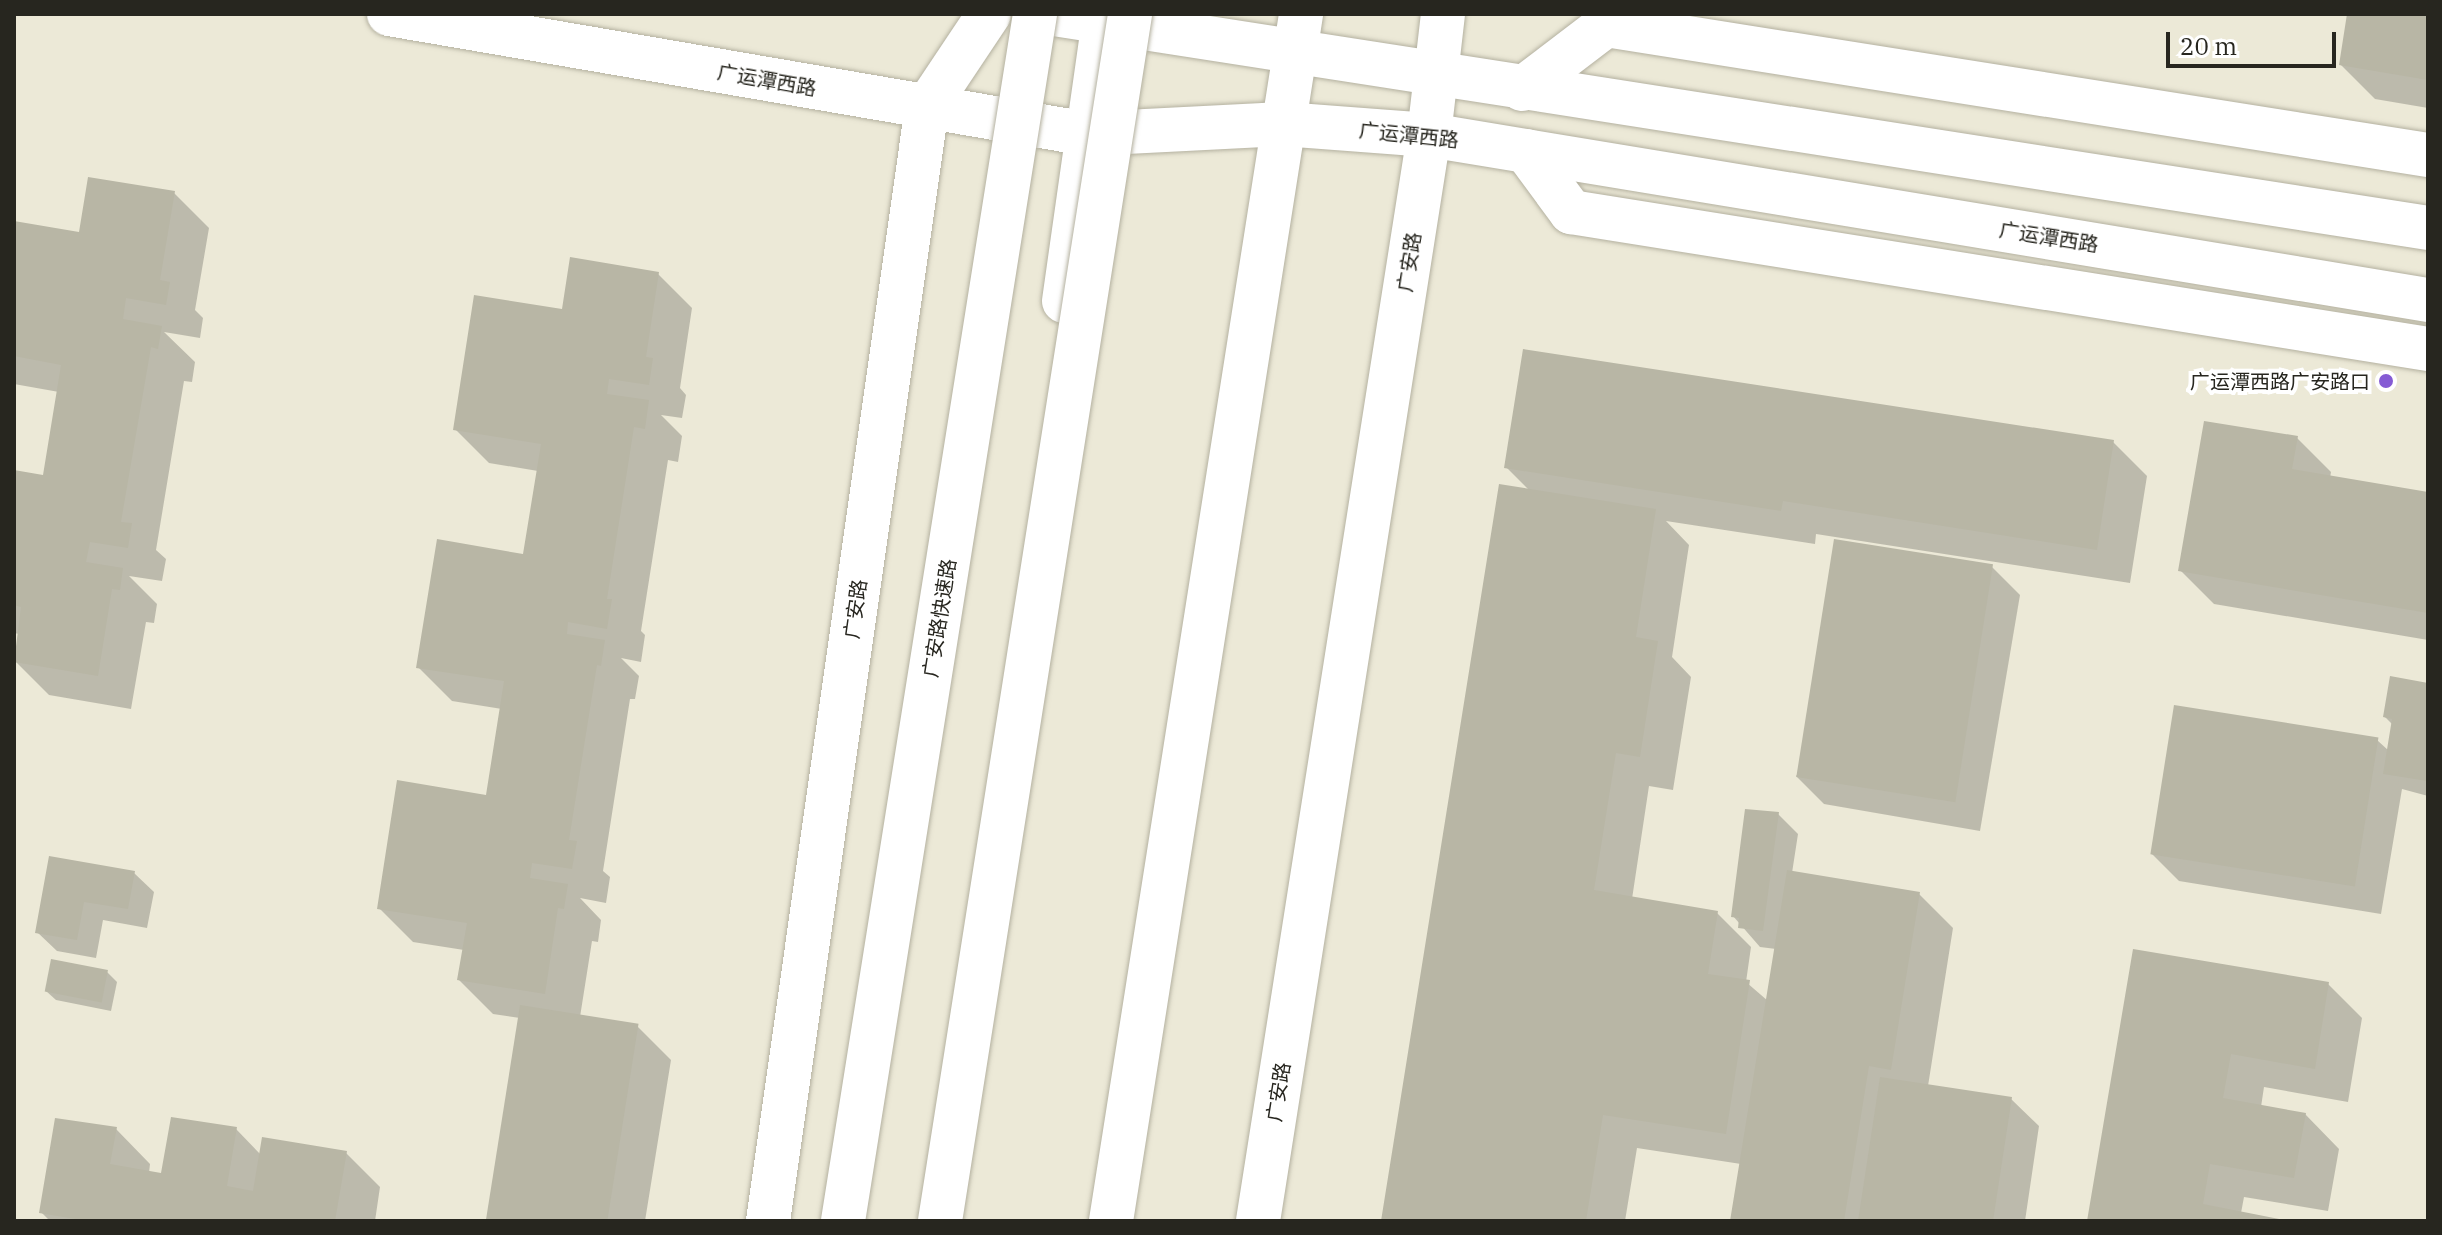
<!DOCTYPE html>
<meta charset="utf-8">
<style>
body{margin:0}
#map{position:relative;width:2442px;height:1235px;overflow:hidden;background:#ece9d7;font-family:"IBM Plex Serif","Noto Sans SC",serif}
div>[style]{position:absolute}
.shadow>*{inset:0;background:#0003}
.building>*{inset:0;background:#b8b6a5;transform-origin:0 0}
.roads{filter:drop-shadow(0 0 2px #b4b1a0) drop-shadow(0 0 2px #b4b1a0)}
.minor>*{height:44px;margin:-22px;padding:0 22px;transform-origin:22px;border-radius:22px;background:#fff}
.major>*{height:44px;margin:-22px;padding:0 22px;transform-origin:22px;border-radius:22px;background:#fff}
.bridges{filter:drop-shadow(0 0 2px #b4b1a0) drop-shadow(0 0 2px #b4b1a0)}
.highway-bridge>*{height:44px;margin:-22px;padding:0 22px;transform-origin:22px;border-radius:22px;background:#fff}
.dots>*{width:22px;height:22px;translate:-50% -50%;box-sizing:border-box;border:4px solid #fff;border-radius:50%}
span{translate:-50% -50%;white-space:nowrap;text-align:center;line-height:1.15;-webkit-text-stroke:8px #fff;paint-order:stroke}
.street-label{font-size:20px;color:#27261f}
.poi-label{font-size:20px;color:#27261f}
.right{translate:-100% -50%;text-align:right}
.frame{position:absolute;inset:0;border:16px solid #27261f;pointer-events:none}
.scale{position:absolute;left:2166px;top:32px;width:170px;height:36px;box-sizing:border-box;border:4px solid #27261f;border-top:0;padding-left:10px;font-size:24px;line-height:28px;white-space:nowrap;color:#27261f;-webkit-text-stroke:6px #fff;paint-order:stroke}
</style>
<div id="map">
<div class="shadow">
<div style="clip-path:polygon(2349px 14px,2428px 14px,2428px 108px,2375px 99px,2341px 65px)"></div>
<div style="clip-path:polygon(174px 193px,209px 228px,195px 310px,203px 318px,200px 338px,164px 332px,195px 362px,192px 382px,184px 381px,156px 550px,166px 559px,162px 581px,129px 576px,157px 604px,154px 623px,146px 622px,131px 709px,49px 695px,15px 661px,19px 634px,14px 633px,14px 472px,45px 478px,59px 392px,14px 384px,14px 223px,80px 234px)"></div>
<div style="clip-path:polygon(658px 274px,692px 308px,680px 388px,686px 395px,682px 418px,661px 415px,682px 436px,678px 462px,668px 460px,641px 631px,645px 635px,641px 662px,621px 658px,639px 676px,635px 699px,630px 699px,603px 871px,610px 877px,606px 903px,580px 898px,601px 920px,598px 942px,592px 941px,580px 1017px,637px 1026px,671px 1060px,645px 1221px,487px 1221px,520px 1018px,493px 1014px,459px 980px,464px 950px,413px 942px,379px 908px,488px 797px,502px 709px,452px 701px,418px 667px,525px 556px,538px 471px,489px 463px,455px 429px,564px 312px)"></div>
<div style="clip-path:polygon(2297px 438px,2331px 472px,2330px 478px,2428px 494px,2428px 640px,2214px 604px,2180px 570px)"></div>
<div style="clip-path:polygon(2113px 442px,2147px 476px,2130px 583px,1816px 534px,1815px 544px,1666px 521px,1689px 545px,1672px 657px,1691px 677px,1673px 790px,1649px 786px,1632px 899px,1717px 913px,1751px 947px,1746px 982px,1768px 1001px,1776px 949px,1760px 947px,1733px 916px,1778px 814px,1798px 834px,1792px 873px,1919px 894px,1953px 928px,1928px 1086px,2011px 1099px,2039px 1126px,2025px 1221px,1732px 1221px,1741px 1164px,1637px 1148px,1625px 1221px,1383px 1221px,1530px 491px,1506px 467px)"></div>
<div style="clip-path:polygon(1992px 567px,2020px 595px,1980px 831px,1824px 804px,1796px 776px)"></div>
<div style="clip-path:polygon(2392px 678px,2428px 685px,2428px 796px,2402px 789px,2381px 914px,2179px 881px,2151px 853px,2377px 740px,2389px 751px,2393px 725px,2385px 717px)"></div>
<div style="clip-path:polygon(51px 858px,134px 873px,154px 892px,147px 928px,103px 920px,96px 958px,57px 951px,37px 932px)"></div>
<div style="clip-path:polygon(2135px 951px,2328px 984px,2362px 1018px,2348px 1102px,2264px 1087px,2261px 1107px,2305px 1114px,2339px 1149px,2328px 1211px,2244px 1197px,2241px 1213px,2286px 1221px,2089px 1221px)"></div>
<div style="clip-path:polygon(107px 972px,117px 982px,111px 1011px,56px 1000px,46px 991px)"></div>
<div style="clip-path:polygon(116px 1129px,150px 1164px,149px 1173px,163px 1175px,236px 1129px,261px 1155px,346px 1153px,380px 1187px,375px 1221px,50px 1221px,41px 1212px)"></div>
</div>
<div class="building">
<div style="clip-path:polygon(2347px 14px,2428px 14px,2428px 80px,2339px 65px)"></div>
<div style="clip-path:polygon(88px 177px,175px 191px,160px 280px,170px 282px,166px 305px,126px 298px,123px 319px,162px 326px,158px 349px,151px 347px,121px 522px,132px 523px,128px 548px,90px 542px,86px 562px,123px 568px,120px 590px,112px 589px,98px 676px,14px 662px,21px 607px,14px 605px,14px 470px,43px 475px,61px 365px,14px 356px,14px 221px,79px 232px)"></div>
<div style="clip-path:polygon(570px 257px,659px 272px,646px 357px,653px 358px,649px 385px,609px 379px,607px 394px,649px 400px,645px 429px,634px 427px,607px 599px,612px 599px,607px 629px,568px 622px,567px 634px,605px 640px,601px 666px,597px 665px,569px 840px,577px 841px,572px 869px,532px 863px,530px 878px,568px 884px,564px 909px,558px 908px,545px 994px,457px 980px,467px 923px,377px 909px,397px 780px,486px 795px,504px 681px,416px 668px,437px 539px,523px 554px,541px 444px,453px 430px,474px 295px,562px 309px)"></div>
<div style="clip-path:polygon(1523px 349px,2114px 440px,2097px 550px,1783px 501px,1781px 511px,1504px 468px)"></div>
<div style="clip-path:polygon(2204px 421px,2298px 436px,2292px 469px,2428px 492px,2428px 613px,2178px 571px)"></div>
<div style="clip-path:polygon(1499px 484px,1656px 509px,1636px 637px,1658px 641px,1640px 757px,1616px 753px,1594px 890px,1718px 911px,1708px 974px,1750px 980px,1726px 1134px,1603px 1115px,1586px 1221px,1381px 1221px)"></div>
<div style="left:1834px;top:539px;width:161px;height:241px;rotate:9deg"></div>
<div style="clip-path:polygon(2390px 676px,2428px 683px,2427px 781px,2383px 774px,2392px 719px,2383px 717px)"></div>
<div style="left:2174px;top:705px;width:207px;height:151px;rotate:9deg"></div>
<div style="clip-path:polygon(1745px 809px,1779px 812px,1763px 931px,1738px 928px,1739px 918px,1731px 917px)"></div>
<div style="clip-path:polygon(49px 856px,135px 871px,128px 909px,84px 902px,77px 940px,35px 933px)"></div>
<div style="clip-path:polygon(1787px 870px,1920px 892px,1891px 1070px,1869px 1066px,1844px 1221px,1730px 1221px)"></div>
<div style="clip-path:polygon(2133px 949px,2329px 982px,2315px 1069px,2231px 1054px,2223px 1098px,2306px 1113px,2294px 1178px,2210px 1164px,2203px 1204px,2289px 1221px,2087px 1221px)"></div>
<div style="left:51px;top:959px;width:58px;height:33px;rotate:11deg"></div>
<div style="left:520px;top:1005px;width:120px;height:219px;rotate:9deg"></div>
<div style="clip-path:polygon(1880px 1077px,2012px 1097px,1993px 1221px,1858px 1221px)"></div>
<div style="clip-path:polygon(171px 1117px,237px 1127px,227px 1186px,253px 1191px,262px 1137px,347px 1151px,335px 1221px,88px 1221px,39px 1213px,55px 1118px,117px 1127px,110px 1164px,161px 1173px)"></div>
</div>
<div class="roads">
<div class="minor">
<div style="left:389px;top:14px;width:708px;rotate:9.75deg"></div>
<div style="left:1087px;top:134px;width:196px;rotate:-2.9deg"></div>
<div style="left:1283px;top:124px;width:146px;rotate:4.3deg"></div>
<div style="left:1429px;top:135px;width:1013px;rotate:9.38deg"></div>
<div style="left:1054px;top:14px;width:1391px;rotate:8.85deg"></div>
<div style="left:1522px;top:89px;width:106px;rotate:-37.3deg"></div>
<div style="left:1606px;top:25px;width:832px;rotate:8.99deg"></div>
<div style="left:1526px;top:151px;width:76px;rotate:53.6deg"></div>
<div style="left:1571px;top:212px;width:868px;rotate:9.08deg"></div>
</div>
<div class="major">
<div style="left:1064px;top:301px;width:290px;rotate:-81.9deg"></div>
<div style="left:768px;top:1221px;width:1125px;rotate:-81.88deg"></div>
<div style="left:927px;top:107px;width:112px;rotate:-56.3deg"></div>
<div style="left:1111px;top:1221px;width:1222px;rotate:-81.05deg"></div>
<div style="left:1258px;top:1221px;width:1099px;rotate:-81.05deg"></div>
<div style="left:1429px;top:135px;width:122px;rotate:-83.4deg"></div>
</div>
</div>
<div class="bridges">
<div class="highway-bridge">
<div style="left:843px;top:1221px;width:1222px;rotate:-80.96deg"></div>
<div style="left:940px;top:1221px;width:1222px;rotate:-81.05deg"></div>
</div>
</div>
<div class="dots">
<div style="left:2386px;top:381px;background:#855bd4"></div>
</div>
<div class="street-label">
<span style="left:767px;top:80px;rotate:10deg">广运潭西路</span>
<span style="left:1409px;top:135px;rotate:6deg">广运潭西路</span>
<span style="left:2049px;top:237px;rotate:9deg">广运潭西路</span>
<span style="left:1409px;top:262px;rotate:-81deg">广安路</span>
<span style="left:855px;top:609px;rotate:-82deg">广安路</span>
<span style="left:939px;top:618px;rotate:-81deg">广安路快速路</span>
<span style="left:1278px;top:1092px;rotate:-81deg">广安路</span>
</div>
<div class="poi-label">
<span class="right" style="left:2370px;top:381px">广运潭西路广安路口</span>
</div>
<div class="frame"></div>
<div class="scale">20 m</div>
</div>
